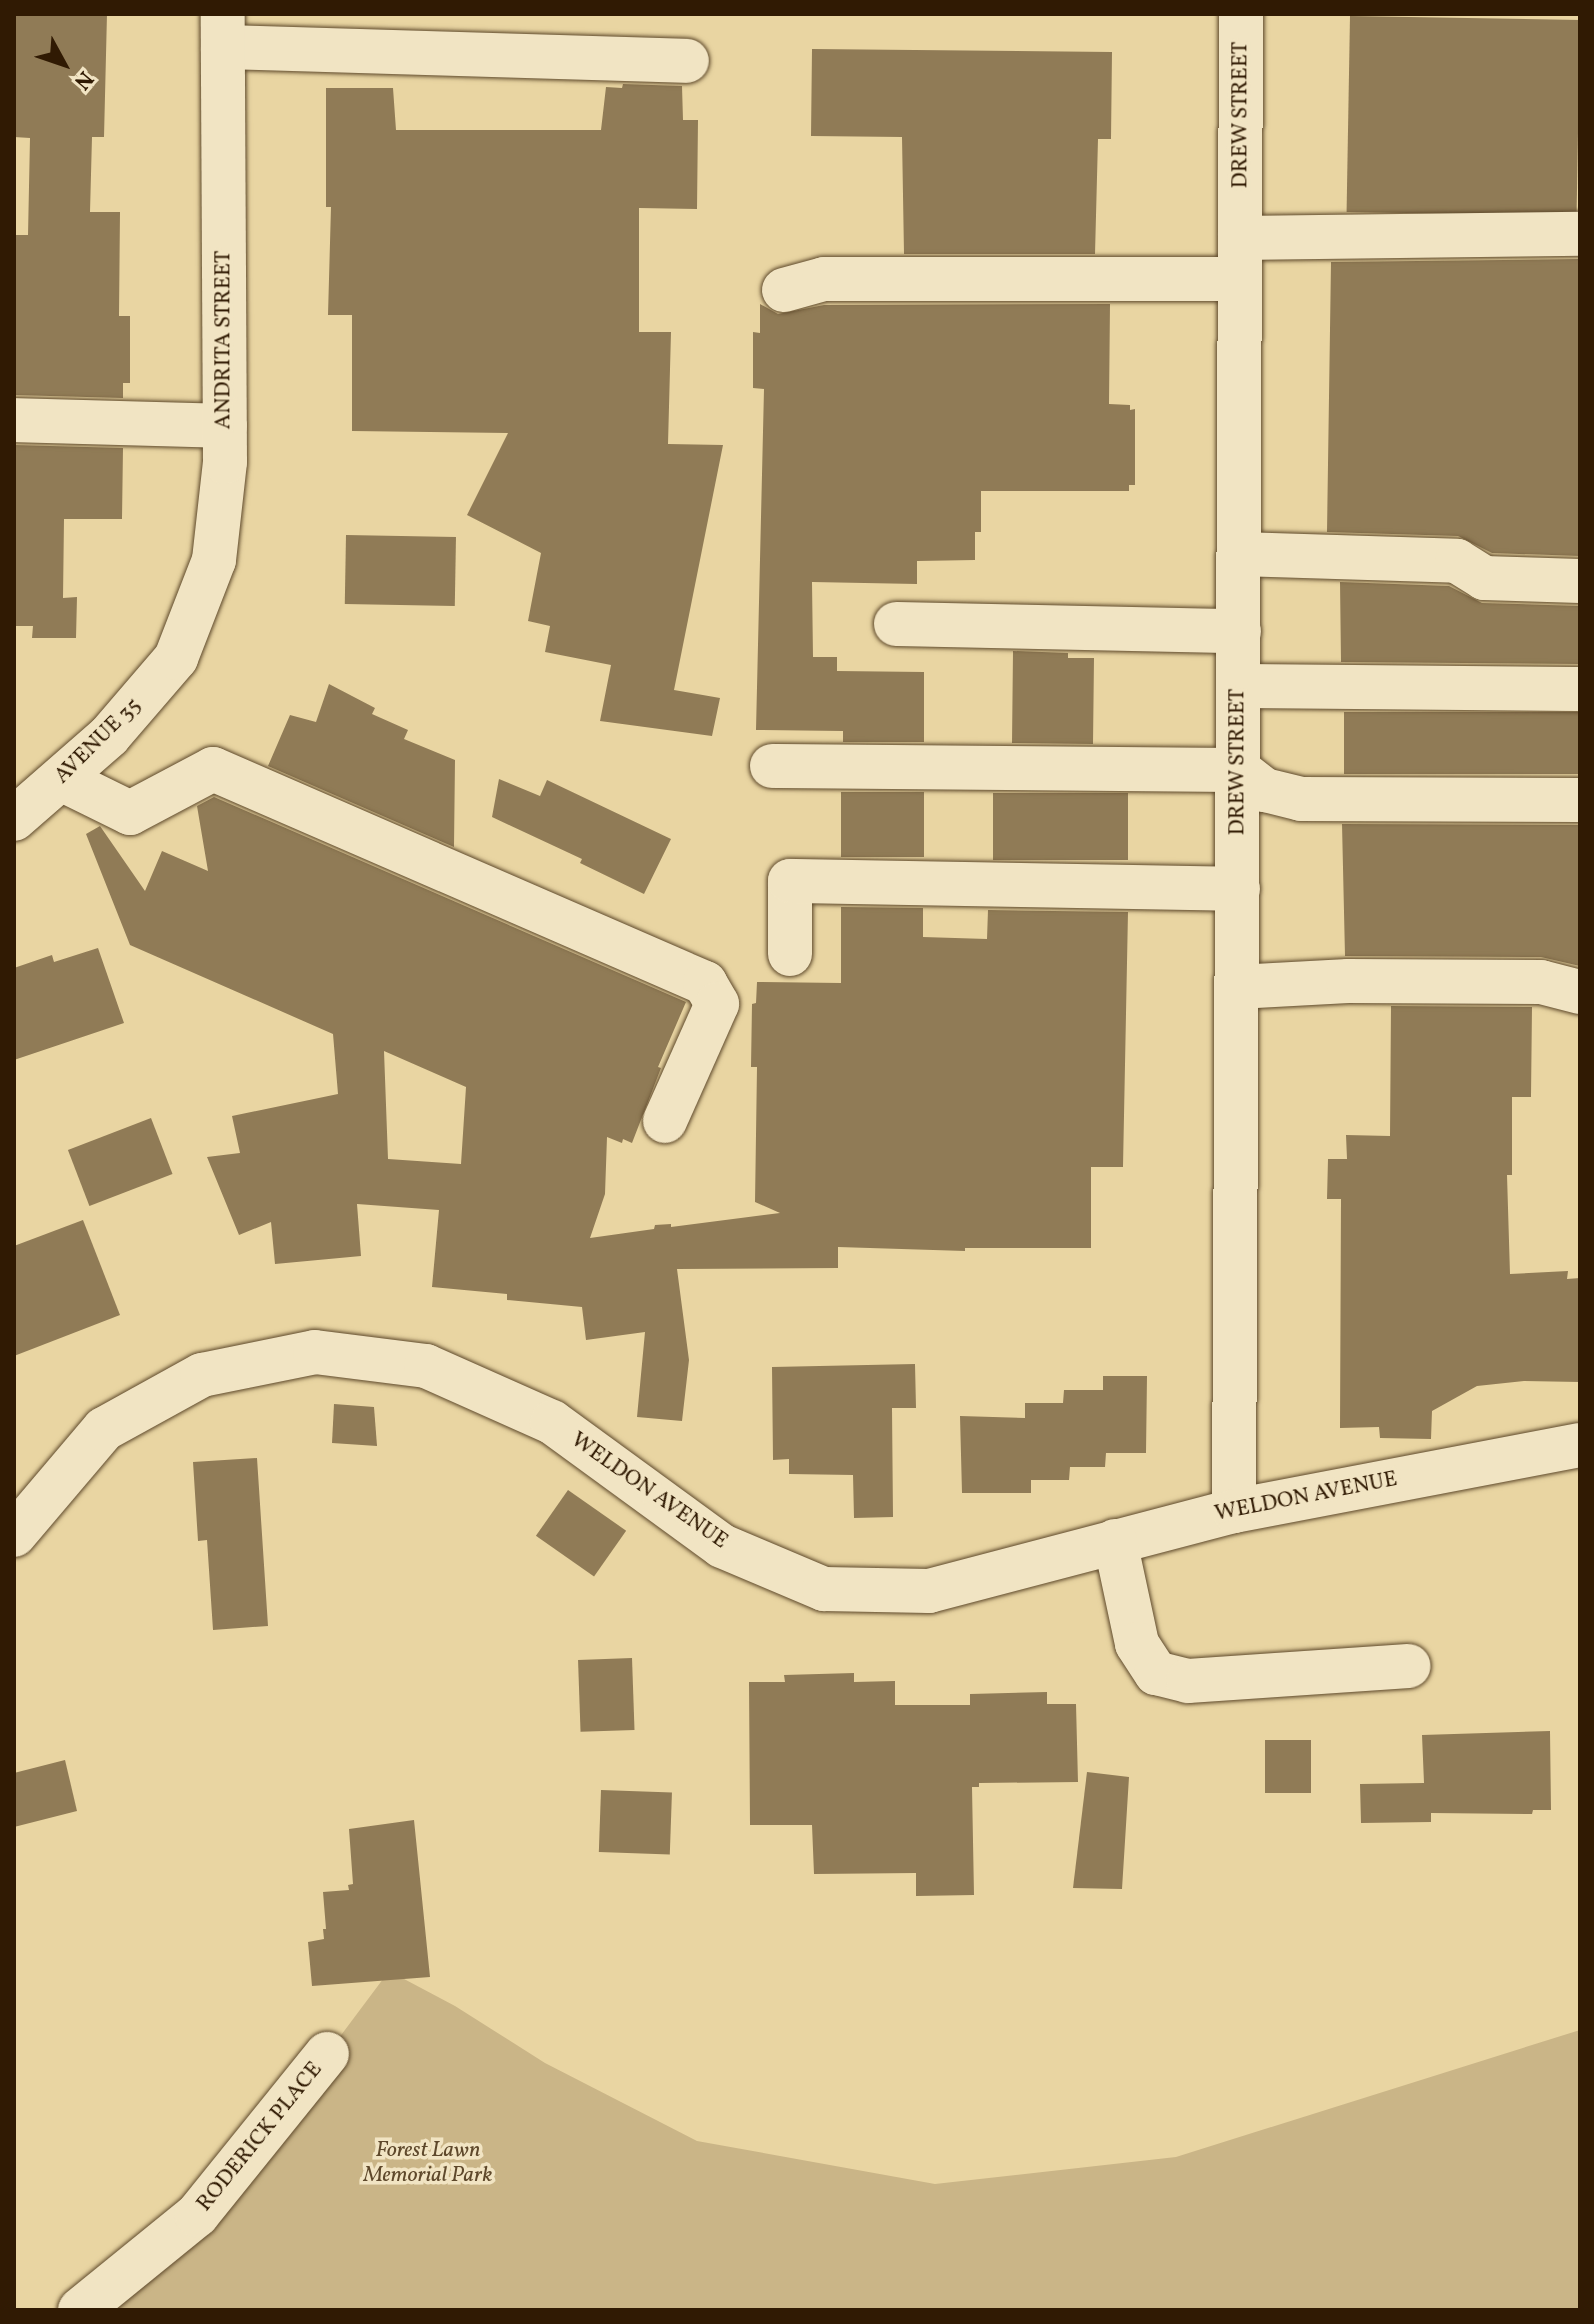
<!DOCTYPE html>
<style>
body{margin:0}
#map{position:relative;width:1594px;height:2324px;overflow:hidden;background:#e9d5a2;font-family:Vollkorn,serif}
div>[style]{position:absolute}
.green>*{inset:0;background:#cab587}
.building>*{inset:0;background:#907b56;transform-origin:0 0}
.roads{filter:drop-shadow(0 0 2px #5e492b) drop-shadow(0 0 2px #5e492b)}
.minor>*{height:44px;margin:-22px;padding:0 22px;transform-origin:22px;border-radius:22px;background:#f1e4c3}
span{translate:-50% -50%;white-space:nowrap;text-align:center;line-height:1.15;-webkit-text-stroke:7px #f1e4c3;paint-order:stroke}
.street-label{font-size:22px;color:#301a03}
.park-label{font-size:22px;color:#5e482b;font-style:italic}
.frame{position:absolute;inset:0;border:16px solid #301a03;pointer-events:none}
.north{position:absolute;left:24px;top:24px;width:80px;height:80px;-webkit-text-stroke:6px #f1e4c3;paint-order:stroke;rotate:130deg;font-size:22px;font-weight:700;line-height:32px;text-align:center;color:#301a03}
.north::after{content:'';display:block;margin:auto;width:28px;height:36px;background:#301a03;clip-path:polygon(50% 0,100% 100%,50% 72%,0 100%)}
</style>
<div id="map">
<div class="green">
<div style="clip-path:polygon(389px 1971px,455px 2006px,545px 2063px,697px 2141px,935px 2184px,1176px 2157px,1580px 2030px,1580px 2310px,83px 2310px,247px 2161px)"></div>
</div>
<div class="building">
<div style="clip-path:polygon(14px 14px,107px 14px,104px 137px,92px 137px,90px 212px,120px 212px,119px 316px,130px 316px,130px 383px,123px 383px,123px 398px,14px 395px,14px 235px,28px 235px,30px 138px,14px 137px)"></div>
<div style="left:1350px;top:16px;width:230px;height:196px;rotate:1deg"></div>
<div style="clip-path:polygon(812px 49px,1112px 52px,1111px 139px,1098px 139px,1095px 254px,904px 254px,902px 137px,811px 136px)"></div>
<div style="clip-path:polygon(623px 84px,682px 86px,683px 120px,698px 120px,697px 209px,639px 208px,639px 332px,671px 332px,668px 444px,723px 445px,674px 690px,720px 698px,712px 736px,600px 721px,611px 665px,545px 652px,550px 626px,528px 621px,541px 553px,467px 515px,508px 433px,352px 431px,352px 315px,328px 315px,331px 207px,326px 207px,326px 88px,393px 88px,396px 130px,601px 130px,606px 87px,622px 88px)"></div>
<div style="clip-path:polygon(1580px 259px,1580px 556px,1492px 553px,1458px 536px,1327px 532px,1331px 262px)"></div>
<div style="clip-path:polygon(760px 304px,778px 314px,824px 305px,1110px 304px,1109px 404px,1130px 405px,1130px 410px,1135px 409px,1135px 485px,1129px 485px,1129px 491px,981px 491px,981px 532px,975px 532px,975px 560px,917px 561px,917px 584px,812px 582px,813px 657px,837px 657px,837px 671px,924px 672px,924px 742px,843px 742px,843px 731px,756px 730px,764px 389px,753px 388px,753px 332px,760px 333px)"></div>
<div style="clip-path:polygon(14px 445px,123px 448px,122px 519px,64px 519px,63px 598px,77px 597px,76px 638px,32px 638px,33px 626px,14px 626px)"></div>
<div style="left:346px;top:535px;width:110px;height:69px;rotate:1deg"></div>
<div style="clip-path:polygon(1340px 582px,1449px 586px,1482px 603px,1580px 606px,1580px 664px,1341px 662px)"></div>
<div style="clip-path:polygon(1013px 651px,1068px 653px,1068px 658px,1094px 658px,1093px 744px,1012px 743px)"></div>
<div style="clip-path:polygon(329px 684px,375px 708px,372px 714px,408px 730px,404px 739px,455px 760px,454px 847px,268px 766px,290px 715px,316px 722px)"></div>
<div style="left:1344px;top:712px;width:236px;height:62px"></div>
<div style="clip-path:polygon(499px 779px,540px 796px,547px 780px,671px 839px,644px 894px,580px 863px,582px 859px,492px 817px)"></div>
<div style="left:841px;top:792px;width:83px;height:65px"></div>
<div style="left:993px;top:793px;width:135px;height:67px"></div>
<div style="clip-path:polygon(evenodd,214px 797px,686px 1002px,658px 1067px,661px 1068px,632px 1143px,623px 1139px,622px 1143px,607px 1137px,605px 1194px,590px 1238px,654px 1229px,655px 1225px,671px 1224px,671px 1227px,780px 1213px,755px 1202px,757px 1067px,751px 1067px,752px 1004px,756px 1003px,757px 982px,841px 983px,841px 907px,923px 908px,923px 937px,987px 939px,988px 910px,1128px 912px,1123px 1167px,1091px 1167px,1091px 1248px,965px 1248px,965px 1251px,838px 1247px,838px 1268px,677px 1269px,689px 1360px,682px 1421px,637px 1417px,645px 1332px,586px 1340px,582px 1307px,507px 1300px,507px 1294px,432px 1287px,439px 1210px,357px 1204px,361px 1256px,275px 1264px,271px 1222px,239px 1235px,207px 1157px,240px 1153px,232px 1116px,338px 1094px,333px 1034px,130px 945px,86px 834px,100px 826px,145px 891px,162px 851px,208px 871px,197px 806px,214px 797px,384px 1051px,466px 1087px,461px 1164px,388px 1159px,384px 1051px)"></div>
<div style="clip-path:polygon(1342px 824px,1580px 825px,1580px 966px,1541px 957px,1345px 956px)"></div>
<div style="clip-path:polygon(98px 948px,124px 1023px,14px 1060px,14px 968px,52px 955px,54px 962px)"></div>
<div style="clip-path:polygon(1391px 1006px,1532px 1007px,1531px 1097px,1512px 1097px,1512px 1175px,1507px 1175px,1510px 1274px,1568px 1271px,1567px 1279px,1580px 1278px,1580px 1382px,1524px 1381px,1477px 1386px,1432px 1411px,1431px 1439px,1380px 1438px,1379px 1427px,1340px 1428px,1341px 1199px,1327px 1199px,1328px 1159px,1347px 1159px,1346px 1135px,1390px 1136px)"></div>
<div style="left:151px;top:1118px;width:60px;height:89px;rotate:69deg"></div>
<div style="clip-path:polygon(83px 1220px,120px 1315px,14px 1356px,14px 1246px)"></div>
<div style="clip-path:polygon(915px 1364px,916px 1408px,892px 1408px,893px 1517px,854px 1518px,853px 1475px,789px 1474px,789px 1459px,773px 1460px,772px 1367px)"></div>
<div style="clip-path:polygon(1103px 1376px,1147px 1376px,1146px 1453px,1106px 1453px,1105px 1467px,1070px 1467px,1069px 1480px,1031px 1480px,1031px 1493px,962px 1493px,960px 1416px,1025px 1418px,1025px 1403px,1063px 1403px,1064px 1390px,1103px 1390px)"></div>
<div style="clip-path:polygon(334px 1404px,374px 1407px,377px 1446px,332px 1443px)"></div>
<div style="clip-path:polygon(257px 1458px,268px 1626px,213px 1630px,207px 1540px,198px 1541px,193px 1462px)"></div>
<div style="left:568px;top:1490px;width:71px;height:56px;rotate:35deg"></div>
<div style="left:632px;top:1658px;width:72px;height:54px;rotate:88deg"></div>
<div style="clip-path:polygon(854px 1673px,854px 1682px,895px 1681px,895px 1705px,970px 1705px,970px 1694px,1047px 1692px,1047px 1704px,1076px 1704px,1078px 1782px,979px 1783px,979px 1787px,972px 1787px,974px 1895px,916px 1896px,916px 1873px,814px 1874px,812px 1825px,750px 1825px,749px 1682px,785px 1682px,784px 1675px)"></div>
<div style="clip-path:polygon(1550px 1731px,1551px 1810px,1533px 1810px,1532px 1814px,1431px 1813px,1431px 1822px,1361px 1823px,1360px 1784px,1424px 1783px,1422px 1735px)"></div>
<div style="left:1265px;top:1740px;width:46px;height:53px"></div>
<div style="clip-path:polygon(65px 1760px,77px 1811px,14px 1827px,14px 1773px)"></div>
<div style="clip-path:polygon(1087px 1772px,1129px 1777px,1122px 1889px,1073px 1888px)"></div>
<div style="left:601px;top:1790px;width:71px;height:62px;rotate:2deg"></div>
<div style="clip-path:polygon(414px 1820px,430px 1977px,312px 1986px,308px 1942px,324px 1939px,323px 1929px,326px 1929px,323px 1892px,349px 1890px,348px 1885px,353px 1884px,349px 1829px)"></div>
</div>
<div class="roads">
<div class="minor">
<div style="left:223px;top:47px;width:464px;rotate:1.7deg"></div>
<div style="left:1240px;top:238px;width:340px;rotate:-0.7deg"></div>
<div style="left:784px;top:290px;width:41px;rotate:-15.4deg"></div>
<div style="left:824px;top:279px;width:415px"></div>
<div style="left:14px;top:420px;width:211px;rotate:1.6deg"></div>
<div style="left:1239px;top:554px;width:218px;rotate:1.8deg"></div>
<div style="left:1457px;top:561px;width:32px;rotate:32deg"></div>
<div style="left:1484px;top:578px;width:96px;rotate:1.8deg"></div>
<div style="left:896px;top:624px;width:343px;rotate:1.2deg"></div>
<div style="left:1239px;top:686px;width:341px;rotate:0.5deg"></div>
<div style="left:772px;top:766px;width:467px;rotate:0.5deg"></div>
<div style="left:1239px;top:770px;width:33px;rotate:38deg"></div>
<div style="left:1265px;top:790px;width:37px;rotate:14deg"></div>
<div style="left:1301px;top:799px;width:279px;rotate:0.2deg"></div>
<div style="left:61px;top:779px;width:77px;rotate:26.2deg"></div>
<div style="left:130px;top:813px;width:94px;rotate:-27.9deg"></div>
<div style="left:213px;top:769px;width:537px;rotate:23.51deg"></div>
<div style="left:705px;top:983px;width:24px;rotate:60deg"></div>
<div style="left:717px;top:1004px;width:128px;rotate:114deg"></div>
<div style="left:14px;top:819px;width:126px;rotate:-41.1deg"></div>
<div style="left:109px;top:736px;width:103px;rotate:-49.3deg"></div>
<div style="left:176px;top:658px;width:105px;rotate:-68.8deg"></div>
<div style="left:214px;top:560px;width:99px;rotate:-83.6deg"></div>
<div style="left:225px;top:462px;width:448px;rotate:-90.3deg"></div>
<div style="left:790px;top:954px;width:73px;rotate:-90deg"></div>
<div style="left:790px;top:881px;width:448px;rotate:1deg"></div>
<div style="left:1237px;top:987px;width:111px;rotate:-3.1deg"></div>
<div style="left:1348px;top:981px;width:193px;rotate:0.3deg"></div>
<div style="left:1541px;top:982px;width:40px;rotate:14.4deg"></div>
<div style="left:1234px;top:1511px;width:1497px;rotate:-89.73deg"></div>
<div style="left:14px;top:1535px;width:139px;rotate:-49.7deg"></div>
<div style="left:104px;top:1429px;width:112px;rotate:-28.9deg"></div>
<div style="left:202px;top:1375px;width:115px;rotate:-11.5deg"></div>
<div style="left:315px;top:1352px;width:112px;rotate:7.2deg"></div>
<div style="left:426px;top:1366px;width:138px;rotate:24deg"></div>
<div style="left:552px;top:1422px;width:210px;rotate:36.1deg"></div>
<div style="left:722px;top:1546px;width:111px;rotate:22.9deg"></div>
<div style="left:824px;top:1589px;width:105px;rotate:1.1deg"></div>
<div style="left:929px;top:1591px;width:315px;rotate:-14.7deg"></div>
<div style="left:1234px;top:1511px;width:352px;rotate:-10.8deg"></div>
<div style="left:1115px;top:1541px;width:105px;rotate:77.9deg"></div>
<div style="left:1137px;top:1644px;width:35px;rotate:57deg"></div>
<div style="left:1156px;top:1673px;width:33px;rotate:14deg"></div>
<div style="left:1188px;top:1681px;width:221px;rotate:-3.9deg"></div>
<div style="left:80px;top:2310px;width:151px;rotate:-39.1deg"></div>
<div style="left:197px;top:2215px;width:207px;rotate:-51.1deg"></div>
</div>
</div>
<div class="street-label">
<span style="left:1241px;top:115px;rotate:-90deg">DREW STREET</span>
<span style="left:224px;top:340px;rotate:-90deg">ANDRITA STREET</span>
<span style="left:98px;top:741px;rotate:-45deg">AVENUE 35</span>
<span style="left:1238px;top:762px;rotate:-90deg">DREW STREET</span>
<span style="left:649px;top:1491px;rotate:35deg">WELDON AVENUE</span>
<span style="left:1306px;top:1497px;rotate:-11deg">WELDON AVENUE</span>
<span style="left:260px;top:2137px;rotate:-51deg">RODERICK PLACE</span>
</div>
<div class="park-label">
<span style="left:428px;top:2163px">Forest Lawn<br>Memorial Park</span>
</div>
<div class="frame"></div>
<div class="north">N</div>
</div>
